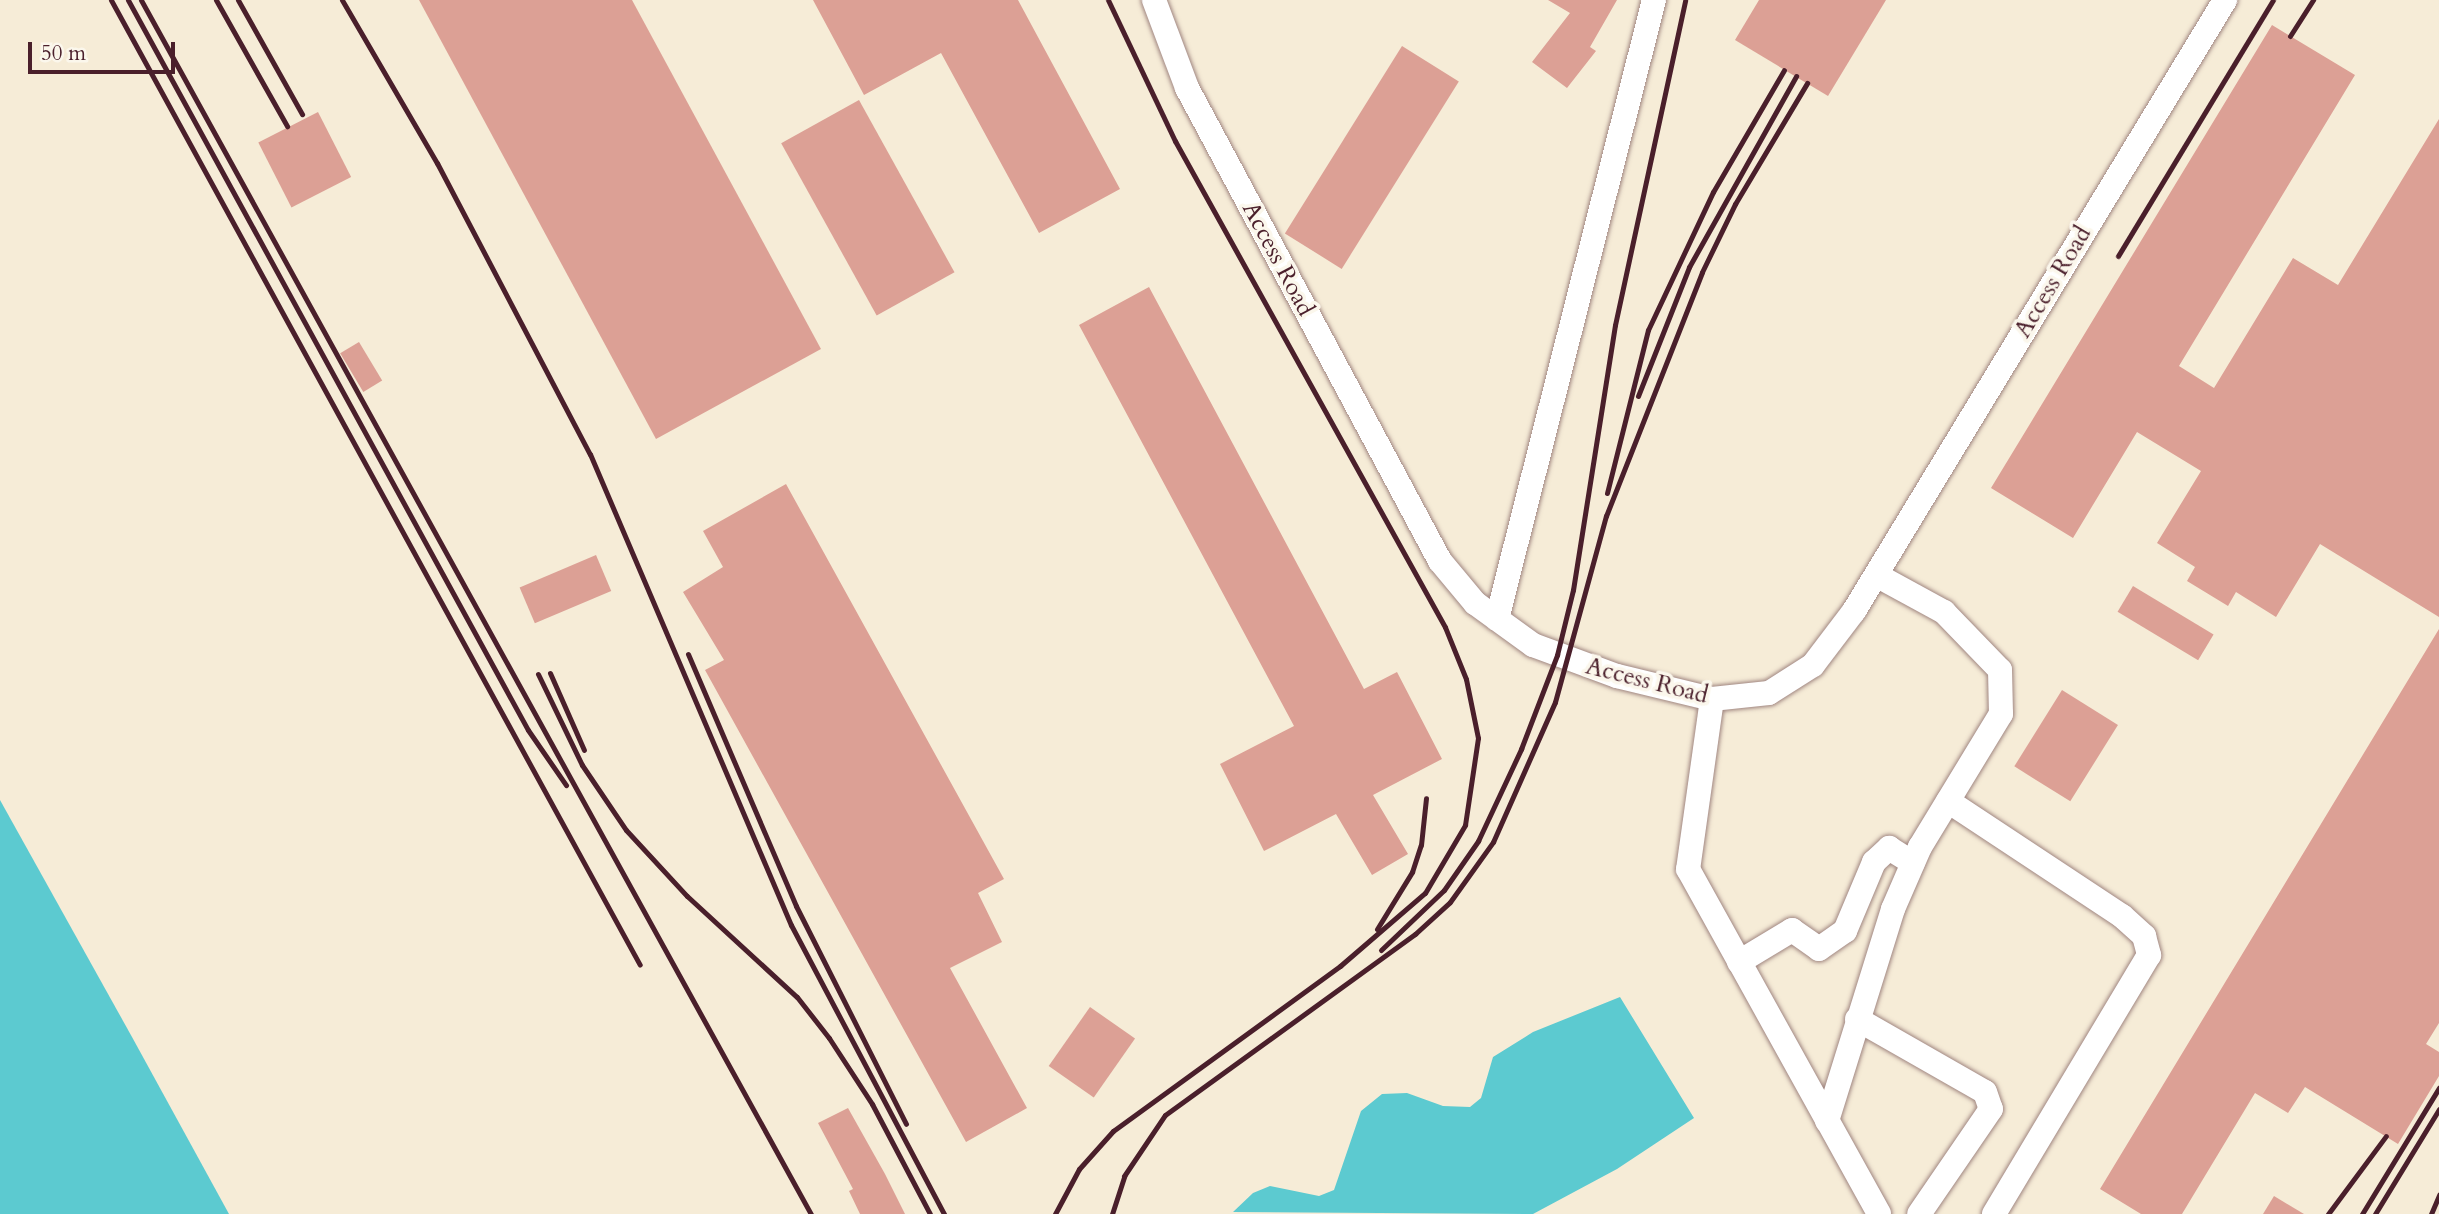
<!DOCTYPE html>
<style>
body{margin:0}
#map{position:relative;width:2439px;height:1214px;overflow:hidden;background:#f6ecd7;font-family:Cardo,serif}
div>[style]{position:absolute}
.water>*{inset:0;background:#5ccad0}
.building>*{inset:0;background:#dca095;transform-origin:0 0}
.roads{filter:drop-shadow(0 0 2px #a08681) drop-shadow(0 0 2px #a08681)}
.minor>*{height:24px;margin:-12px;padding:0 12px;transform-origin:12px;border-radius:12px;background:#fff}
.rail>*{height:5px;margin:-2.5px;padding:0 2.5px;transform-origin:2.5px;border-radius:2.5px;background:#4a1f2b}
span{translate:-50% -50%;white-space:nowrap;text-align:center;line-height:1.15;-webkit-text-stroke:7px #fbf7ec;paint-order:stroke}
.street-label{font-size:24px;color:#4a1f2b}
.scale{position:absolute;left:28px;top:42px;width:147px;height:32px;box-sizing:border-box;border:4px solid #4a1f2b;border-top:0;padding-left:9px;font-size:21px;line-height:24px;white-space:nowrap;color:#4a1f2b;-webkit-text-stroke:5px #fbf7ec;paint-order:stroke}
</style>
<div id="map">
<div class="water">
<div style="clip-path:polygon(0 800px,132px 1037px,229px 1214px,0 1214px)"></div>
<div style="clip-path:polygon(1620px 997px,1694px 1118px,1617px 1169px,1533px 1214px,1233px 1212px,1253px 1193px,1270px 1186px,1319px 1196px,1334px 1190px,1361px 1111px,1382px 1094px,1407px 1093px,1443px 1106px,1470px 1107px,1481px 1098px,1493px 1057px,1533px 1032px)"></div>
</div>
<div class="building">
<div style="clip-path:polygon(419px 0,632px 0,821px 349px,656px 439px)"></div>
<div style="clip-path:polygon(813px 0,1018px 0,1120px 189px,1039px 233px,941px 53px,864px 95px)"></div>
<div style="clip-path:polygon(1548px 0,1617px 0,1590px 47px,1596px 51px,1567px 88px,1532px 62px,1570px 13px)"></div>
<div style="clip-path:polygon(1759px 0,1886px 0,1828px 96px,1735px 40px)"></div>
<div style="clip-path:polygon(2272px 25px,2355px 75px,2179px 366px,2214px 388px,2293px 258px,2338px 285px,2439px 119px,2439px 617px,2320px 544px,2276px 617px,2236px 592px,2228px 606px,2187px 581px,2195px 567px,2157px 543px,2201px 471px,2137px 432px,2073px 538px,1991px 488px)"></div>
<div style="left:1402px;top:46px;width:67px;height:221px;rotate:32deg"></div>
<div style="left:859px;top:100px;width:197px;height:89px;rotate:61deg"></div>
<div style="left:318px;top:112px;width:73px;height:67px;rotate:63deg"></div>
<div style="clip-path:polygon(1149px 287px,1364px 689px,1397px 672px,1442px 759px,1373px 795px,1408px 854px,1372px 875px,1336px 814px,1264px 851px,1220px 764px,1294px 726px,1079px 325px)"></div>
<div style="left:359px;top:342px;width:45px;height:22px;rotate:59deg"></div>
<div style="clip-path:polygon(786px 484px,1004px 879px,978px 893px,1002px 942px,950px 968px,1027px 1108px,966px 1142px,705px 670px,724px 660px,683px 592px,723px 567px,703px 531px)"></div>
<div style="left:596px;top:555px;width:39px;height:83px;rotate:67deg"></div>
<div style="left:2133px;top:586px;width:94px;height:30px;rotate:31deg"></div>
<div style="clip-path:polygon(2439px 629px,2439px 1023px,2426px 1044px,2439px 1052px,2439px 1076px,2398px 1144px,2305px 1087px,2288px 1113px,2255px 1093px,2182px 1214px,2141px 1214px,2100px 1189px)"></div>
<div style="left:2062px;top:690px;width:66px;height:90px;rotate:32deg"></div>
<div style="left:1090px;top:1007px;width:55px;height:72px;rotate:35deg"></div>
<div style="clip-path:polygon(848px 1108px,885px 1174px,905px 1214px,860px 1214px,849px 1191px,853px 1189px,818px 1123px)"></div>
<div style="clip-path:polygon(2274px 1196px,2304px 1214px,2263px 1214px)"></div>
</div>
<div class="roads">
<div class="minor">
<div style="left:1154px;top:0;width:94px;rotate:69.4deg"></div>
<div style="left:1187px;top:88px;width:536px;rotate:61.86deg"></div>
<div style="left:1440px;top:561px;width:55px;rotate:50.2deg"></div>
<div style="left:1475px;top:603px;width:72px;rotate:35.9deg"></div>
<div style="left:1533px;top:645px;width:90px;rotate:20.3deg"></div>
<div style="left:1617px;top:676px;width:98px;rotate:13.6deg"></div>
<div style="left:1712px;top:699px;width:57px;rotate:-6deg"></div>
<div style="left:1769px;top:693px;width:52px;rotate:-32.5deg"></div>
<div style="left:1813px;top:665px;width:68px;rotate:-52.8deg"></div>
<div style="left:1854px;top:611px;width:715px;rotate:-58.73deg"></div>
<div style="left:1497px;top:619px;width:639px;rotate:-75.77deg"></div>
<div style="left:1712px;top:699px;width:172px;rotate:98deg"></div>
<div style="left:1688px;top:869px;width:394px;rotate:61deg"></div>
<div style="left:1948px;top:801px;width:209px;rotate:33.5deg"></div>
<div style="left:2122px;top:916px;width:30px;rotate:42deg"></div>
<div style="left:2144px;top:936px;width:20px;rotate:75deg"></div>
<div style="left:2149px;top:955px;width:302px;rotate:120.9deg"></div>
<div style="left:1739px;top:962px;width:62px;rotate:-31.1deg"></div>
<div style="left:1792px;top:930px;width:33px;rotate:35deg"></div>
<div style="left:1819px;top:949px;width:32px;rotate:-35deg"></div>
<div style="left:1845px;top:931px;width:75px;rotate:-67.2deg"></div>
<div style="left:1874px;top:862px;width:21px;rotate:-43deg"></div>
<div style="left:1889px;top:848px;width:28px;rotate:32deg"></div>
<div style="left:1857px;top:1019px;width:147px;rotate:29.7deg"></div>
<div style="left:1985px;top:1092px;width:18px;rotate:71deg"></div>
<div style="left:1991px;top:1109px;width:127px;rotate:124.4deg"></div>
<div style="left:1827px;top:1121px;width:222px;rotate:-72.7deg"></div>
<div style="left:1893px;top:909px;width:68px;rotate:-66.5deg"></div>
<div style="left:1920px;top:847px;width:156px;rotate:-58.7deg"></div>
<div style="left:2001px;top:714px;width:44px;rotate:-91.3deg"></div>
<div style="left:2000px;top:670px;width:81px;rotate:-134deg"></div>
<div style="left:1944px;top:612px;width:77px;rotate:-151.4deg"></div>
</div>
</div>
<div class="rail">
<div style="left:111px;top:0;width:1100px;rotate:61.27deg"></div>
<div style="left:128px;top:0;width:832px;rotate:61.28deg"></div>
<div style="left:528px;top:730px;width:67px;rotate:55.4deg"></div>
<div style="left:141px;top:0;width:1387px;rotate:61.11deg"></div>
<div style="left:216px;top:0;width:145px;rotate:60.6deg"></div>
<div style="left:238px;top:0;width:131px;rotate:60.7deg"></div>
<div style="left:342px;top:0;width:189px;rotate:59.8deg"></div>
<div style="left:437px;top:163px;width:329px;rotate:62.3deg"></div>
<div style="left:590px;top:454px;width:512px;rotate:66.89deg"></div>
<div style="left:791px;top:925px;width:327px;rotate:62.1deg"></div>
<div style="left:2290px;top:36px;width:43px;rotate:-57.4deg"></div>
<div style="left:2118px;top:256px;width:299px;rotate:-58.8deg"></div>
<div style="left:1638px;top:396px;width:139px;rotate:-68.4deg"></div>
<div style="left:1689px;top:267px;width:219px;rotate:-60.7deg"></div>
<div style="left:1607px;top:493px;width:168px;rotate:-75.9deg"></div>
<div style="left:1648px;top:330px;width:153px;rotate:-64.8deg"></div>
<div style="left:1713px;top:192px;width:141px;rotate:-59.8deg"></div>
<div style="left:688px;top:654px;width:274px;rotate:66.8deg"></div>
<div style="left:796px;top:906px;width:244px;rotate:63.2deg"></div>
<div style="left:550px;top:673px;width:84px;rotate:66.2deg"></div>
<div style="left:538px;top:674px;width:101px;rotate:64.2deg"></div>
<div style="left:582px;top:765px;width:78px;rotate:55.9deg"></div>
<div style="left:626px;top:830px;width:90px;rotate:47.3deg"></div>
<div style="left:687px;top:896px;width:149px;rotate:42.6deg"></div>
<div style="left:797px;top:997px;width:52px;rotate:52deg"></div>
<div style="left:829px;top:1038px;width:79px;rotate:56.9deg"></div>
<div style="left:872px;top:1104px;width:124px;rotate:62.2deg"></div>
<div style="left:1377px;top:929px;width:67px;rotate:-58.4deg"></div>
<div style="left:1412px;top:872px;width:28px;rotate:-72deg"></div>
<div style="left:1421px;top:845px;width:47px;rotate:-83.9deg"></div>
<div style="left:1381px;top:950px;width:87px;rotate:-43.6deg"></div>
<div style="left:1444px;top:890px;width:60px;rotate:-55.2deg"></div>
<div style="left:1478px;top:841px;width:102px;rotate:-64.9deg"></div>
<div style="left:1521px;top:749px;width:101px;rotate:-69deg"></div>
<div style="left:1557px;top:655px;width:67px;rotate:-76.2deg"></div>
<div style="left:1573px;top:590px;width:268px;rotate:-81deg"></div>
<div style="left:1615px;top:325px;width:332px;rotate:-77.8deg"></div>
<div style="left:1055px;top:1214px;width:51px;rotate:-61.9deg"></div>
<div style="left:1079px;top:1169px;width:51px;rotate:-48.2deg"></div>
<div style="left:1113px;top:1131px;width:281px;rotate:-36deg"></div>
<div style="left:1340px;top:966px;width:112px;rotate:-40.7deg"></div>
<div style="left:1425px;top:893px;width:79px;rotate:-59.5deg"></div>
<div style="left:1465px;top:825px;width:88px;rotate:-81.5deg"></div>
<div style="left:1478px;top:738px;width:60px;rotate:-101.5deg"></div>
<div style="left:1466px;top:679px;width:56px;rotate:-112deg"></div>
<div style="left:1445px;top:627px;width:556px;rotate:-119.05deg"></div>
<div style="left:1175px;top:141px;width:156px;rotate:-115.4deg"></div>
<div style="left:1112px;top:1214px;width:40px;rotate:-72deg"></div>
<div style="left:1124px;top:1176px;width:73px;rotate:-56.1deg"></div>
<div style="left:1165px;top:1115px;width:309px;rotate:-35.9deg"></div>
<div style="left:1415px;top:934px;width:47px;rotate:-42.4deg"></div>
<div style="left:1450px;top:902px;width:74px;rotate:-54.4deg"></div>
<div style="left:1493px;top:842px;width:153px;rotate:-66.1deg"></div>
<div style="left:1555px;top:702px;width:193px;rotate:-74.7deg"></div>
<div style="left:1606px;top:516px;width:262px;rotate:-68.5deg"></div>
<div style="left:1702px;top:272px;width:76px;rotate:-64.1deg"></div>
<div style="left:1735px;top:204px;width:141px;rotate:-59.2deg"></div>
<div style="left:2328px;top:1214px;width:97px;rotate:-53.4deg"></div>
<div style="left:2362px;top:1214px;width:148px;rotate:-58.6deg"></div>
<div style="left:2375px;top:1214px;width:123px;rotate:-58.6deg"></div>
<div style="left:2431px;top:1214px;width:21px;rotate:-67deg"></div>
</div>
<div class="street-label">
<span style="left:1278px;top:259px;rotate:62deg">Access Road</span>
<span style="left:2053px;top:282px;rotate:-59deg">Access Road</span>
<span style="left:1647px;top:681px;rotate:14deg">Access Road</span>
</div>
<div class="scale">50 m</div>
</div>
